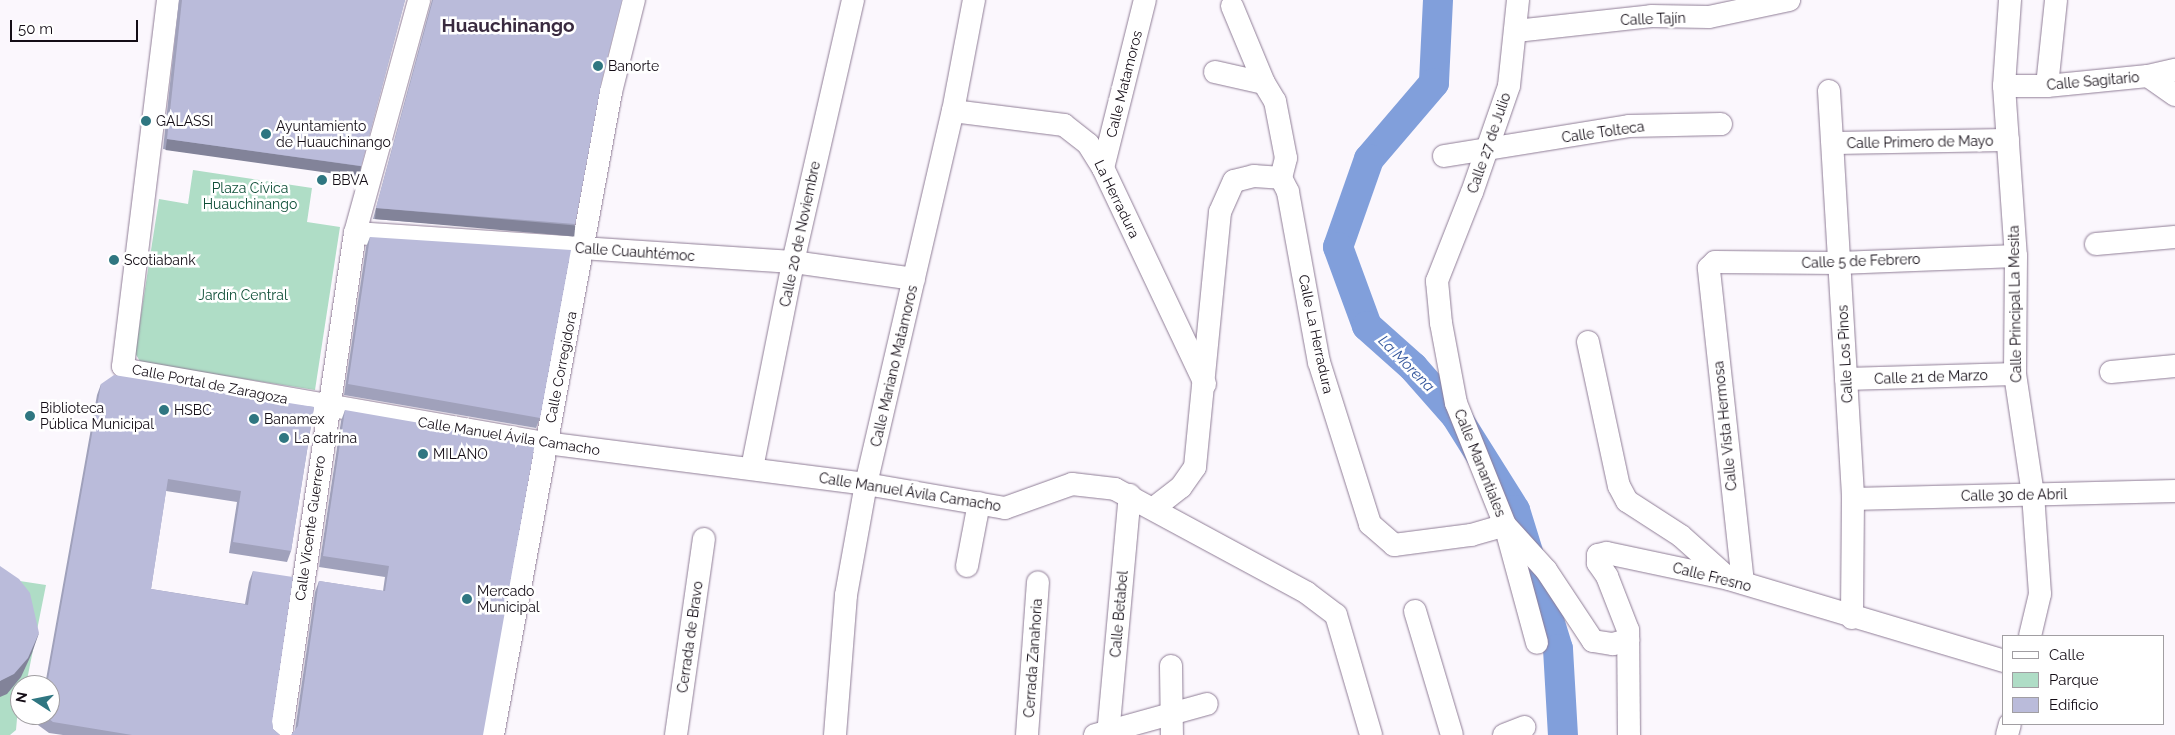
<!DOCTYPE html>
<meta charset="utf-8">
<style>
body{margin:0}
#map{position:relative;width:2175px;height:735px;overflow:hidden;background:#fbf7fd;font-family:Raleway,sans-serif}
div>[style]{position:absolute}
.green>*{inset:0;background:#afddc6}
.river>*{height:30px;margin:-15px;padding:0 15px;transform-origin:15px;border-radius:15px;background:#819fdb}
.roads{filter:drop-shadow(0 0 1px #8f7d96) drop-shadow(0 0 1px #8f7d96)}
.minor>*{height:22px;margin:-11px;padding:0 11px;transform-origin:11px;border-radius:11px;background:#fff}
.wall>*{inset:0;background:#a0a1bb}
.shaded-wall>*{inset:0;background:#828399;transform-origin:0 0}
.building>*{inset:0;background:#babbda}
.dots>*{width:14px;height:14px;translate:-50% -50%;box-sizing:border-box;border:2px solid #fff;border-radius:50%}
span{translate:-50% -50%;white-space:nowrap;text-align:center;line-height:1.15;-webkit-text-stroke:5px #fff;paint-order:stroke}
.street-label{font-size:14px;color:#140d16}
.poi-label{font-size:14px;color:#140d16}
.left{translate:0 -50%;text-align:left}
.park-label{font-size:14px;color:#0f4f38}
.water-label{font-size:15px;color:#30539a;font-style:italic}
.district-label{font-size:19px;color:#392a3f;font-weight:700}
.legend{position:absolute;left:2002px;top:635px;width:162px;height:90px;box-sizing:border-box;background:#fff;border:1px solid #a19ea2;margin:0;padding:6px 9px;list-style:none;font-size:15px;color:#140d16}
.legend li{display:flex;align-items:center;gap:10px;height:25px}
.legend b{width:25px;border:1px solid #a19ea2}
.north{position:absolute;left:10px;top:675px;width:50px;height:50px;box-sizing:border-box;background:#fff;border:1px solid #a19ea2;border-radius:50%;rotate:281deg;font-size:14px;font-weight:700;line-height:20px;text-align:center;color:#140d16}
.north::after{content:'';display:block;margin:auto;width:18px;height:22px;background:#2f7681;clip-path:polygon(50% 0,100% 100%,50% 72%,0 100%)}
.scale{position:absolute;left:10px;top:20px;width:128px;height:22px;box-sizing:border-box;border:2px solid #140d16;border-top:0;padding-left:6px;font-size:15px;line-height:18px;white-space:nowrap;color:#140d16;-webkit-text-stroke:4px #fff;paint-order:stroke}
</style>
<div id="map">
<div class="green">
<div style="clip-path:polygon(193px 170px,312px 188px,307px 222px,340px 227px,315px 390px,141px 363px,135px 353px,159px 199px,188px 204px)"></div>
<div style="clip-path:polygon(0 578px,46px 585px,26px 685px,20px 685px,16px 730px,10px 735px,0 735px)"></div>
</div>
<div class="river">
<div style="left:1438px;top:0;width:83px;rotate:92.8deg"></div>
<div style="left:1434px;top:83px;width:100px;rotate:130.5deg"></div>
<div style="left:1369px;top:159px;width:93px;rotate:109.4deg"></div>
<div style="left:1338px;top:247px;width:84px;rotate:69.8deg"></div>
<div style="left:1367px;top:326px;width:62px;rotate:41.7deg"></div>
<div style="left:1413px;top:367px;width:65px;rotate:48.7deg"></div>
<div style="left:1456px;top:416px;width:111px;rotate:57.9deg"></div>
<div style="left:1515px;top:510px;width:145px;rotate:72.8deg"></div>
<div style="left:1558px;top:649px;width:86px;rotate:86.7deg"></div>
</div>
<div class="roads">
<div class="minor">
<div style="left:168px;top:0;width:369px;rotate:97deg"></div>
<div style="left:123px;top:366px;width:10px;rotate:29deg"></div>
<div style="left:132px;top:371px;width:420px;rotate:9.9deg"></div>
<div style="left:546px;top:443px;width:323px;rotate:7.3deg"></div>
<div style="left:866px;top:484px;width:141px;rotate:9.8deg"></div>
<div style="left:1005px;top:508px;width:71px;rotate:-19.7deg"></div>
<div style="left:1072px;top:484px;width:43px;rotate:6.6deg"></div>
<div style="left:1115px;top:489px;width:218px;rotate:28.4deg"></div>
<div style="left:1307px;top:593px;width:36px;rotate:37deg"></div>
<div style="left:1336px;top:615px;width:125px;rotate:73.7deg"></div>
<div style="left:1518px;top:0;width:86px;rotate:96deg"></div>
<div style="left:1509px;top:86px;width:112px;rotate:109.2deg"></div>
<div style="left:1472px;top:192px;width:96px;rotate:111.5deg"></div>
<div style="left:1437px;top:281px;width:42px;rotate:84.6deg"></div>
<div style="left:1441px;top:323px;width:81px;rotate:79.4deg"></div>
<div style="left:1456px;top:403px;width:131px;rotate:68.1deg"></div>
<div style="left:1505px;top:525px;width:61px;rotate:47.7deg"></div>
<div style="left:1546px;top:570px;width:85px;rotate:56.5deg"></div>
<div style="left:1593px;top:641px;width:20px;rotate:9deg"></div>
<div style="left:1613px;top:644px;width:16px;rotate:-15deg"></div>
<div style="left:2010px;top:0;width:86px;rotate:94deg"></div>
<div style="left:2004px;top:86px;width:170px;rotate:86deg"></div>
<div style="left:2016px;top:256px;width:118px;rotate:90.5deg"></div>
<div style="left:2015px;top:374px;width:121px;rotate:81.5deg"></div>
<div style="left:2033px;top:494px;width:100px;rotate:86deg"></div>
<div style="left:2040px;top:594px;width:43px;rotate:103.4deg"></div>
<div style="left:1232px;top:6px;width:83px;rotate:67.4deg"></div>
<div style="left:1264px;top:83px;width:21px;rotate:59deg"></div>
<div style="left:1275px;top:101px;width:58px;rotate:79.1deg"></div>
<div style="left:1286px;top:158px;width:21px;rotate:104deg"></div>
<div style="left:1281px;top:178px;width:16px;rotate:63deg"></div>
<div style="left:1288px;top:192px;width:173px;rotate:79.7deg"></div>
<div style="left:1319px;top:362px;width:170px;rotate:72.5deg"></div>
<div style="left:1370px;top:524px;width:32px;rotate:41deg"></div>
<div style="left:1394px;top:545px;width:78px;rotate:-7.4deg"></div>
<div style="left:1471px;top:535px;width:35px;rotate:-16deg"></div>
<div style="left:1505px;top:525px;width:122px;rotate:74.8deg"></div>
<div style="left:1516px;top:31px;width:136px;rotate:-6.3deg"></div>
<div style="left:1651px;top:16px;width:58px;rotate:1deg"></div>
<div style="left:1709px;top:17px;width:82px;rotate:-12deg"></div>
<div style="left:1215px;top:72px;width:50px;rotate:12.7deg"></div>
<div style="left:2148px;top:76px;width:28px;rotate:-13deg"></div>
<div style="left:2004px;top:86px;width:43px"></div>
<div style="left:2047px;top:86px;width:101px;rotate:-5.7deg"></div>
<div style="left:2148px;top:76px;width:33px;rotate:35deg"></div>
<div style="left:2047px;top:86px;width:86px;rotate:-84deg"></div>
<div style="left:1829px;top:91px;width:409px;rotate:86.6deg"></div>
<div style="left:1853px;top:499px;width:119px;rotate:90.5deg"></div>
<div style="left:953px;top:111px;width:112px;rotate:7.2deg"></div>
<div style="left:1064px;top:125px;width:31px;rotate:38deg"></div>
<div style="left:1088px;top:144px;width:28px;rotate:58deg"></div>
<div style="left:1103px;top:168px;width:239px;rotate:64.7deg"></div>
<div style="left:1833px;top:143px;width:175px;rotate:-1deg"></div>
<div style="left:1444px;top:156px;width:187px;rotate:-9.2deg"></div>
<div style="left:1629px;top:126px;width:92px;rotate:-1.2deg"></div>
<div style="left:1103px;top:168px;width:173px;rotate:-76deg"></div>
<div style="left:355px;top:233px;width:439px;rotate:3.8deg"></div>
<div style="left:793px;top:262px;width:122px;rotate:8deg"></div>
<div style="left:2096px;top:244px;width:79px;rotate:-5.1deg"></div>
<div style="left:1588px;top:342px;width:147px;rotate:77.9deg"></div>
<div style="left:1619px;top:486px;width:17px;rotate:62deg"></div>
<div style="left:1627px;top:501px;width:64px;rotate:32.9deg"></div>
<div style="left:1681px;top:536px;width:63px;rotate:41.8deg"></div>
<div style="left:2111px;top:372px;width:64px;rotate:-5.4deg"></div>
<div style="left:1846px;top:379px;width:169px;rotate:-1.7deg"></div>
<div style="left:752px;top:468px;width:210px;rotate:-78.7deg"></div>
<div style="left:793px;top:262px;width:269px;rotate:-77.1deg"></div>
<div style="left:1853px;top:499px;width:322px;rotate:-1.4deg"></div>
<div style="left:1154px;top:508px;width:34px;rotate:-38deg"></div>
<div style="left:1181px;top:487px;width:24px;rotate:-55deg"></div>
<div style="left:1195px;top:467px;width:256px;rotate:-84.4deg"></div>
<div style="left:1220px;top:212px;width:34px;rotate:-66deg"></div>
<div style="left:1234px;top:181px;width:21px;rotate:-14deg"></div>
<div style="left:1254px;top:176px;width:27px;rotate:4deg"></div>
<div style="left:967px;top:566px;width:64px;rotate:-79.2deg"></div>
<div style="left:1743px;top:583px;width:317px;rotate:-96.2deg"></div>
<div style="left:1709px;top:268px;width:8px;rotate:-45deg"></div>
<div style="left:1715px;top:262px;width:124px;rotate:0.5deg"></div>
<div style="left:1839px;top:263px;width:177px;rotate:-2.3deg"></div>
<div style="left:1415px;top:611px;width:129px;rotate:73.4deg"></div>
<div style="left:1171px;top:666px;width:69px;rotate:89.2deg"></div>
<div style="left:281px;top:735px;width:507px;rotate:-81.61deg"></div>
<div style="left:355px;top:233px;width:242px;rotate:-74.6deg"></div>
<div style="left:493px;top:735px;width:654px;rotate:-79.6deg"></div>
<div style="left:611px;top:92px;width:95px;rotate:-76deg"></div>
<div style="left:676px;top:735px;width:198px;rotate:-81.9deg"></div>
<div style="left:835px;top:735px;width:140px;rotate:-85.5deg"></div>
<div style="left:846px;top:595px;width:113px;rotate:-79.8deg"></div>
<div style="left:866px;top:484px;width:383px;rotate:-76.9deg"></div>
<div style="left:953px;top:111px;width:113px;rotate:-79.3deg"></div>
<div style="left:1027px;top:735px;width:153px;rotate:-85.9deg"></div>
<div style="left:1095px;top:735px;width:116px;rotate:-15.5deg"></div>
<div style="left:1108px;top:735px;width:241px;rotate:-84.8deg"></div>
<div style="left:1504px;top:735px;width:22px;rotate:-21deg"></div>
<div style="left:1629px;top:735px;width:105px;rotate:-90.5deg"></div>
<div style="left:1628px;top:630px;width:58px;rotate:-111.3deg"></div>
<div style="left:1607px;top:576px;width:16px;rotate:-125deg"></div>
<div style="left:1598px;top:563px;width:8px;rotate:-90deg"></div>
<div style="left:1598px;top:555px;width:9px;rotate:-13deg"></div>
<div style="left:1607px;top:553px;width:125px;rotate:12deg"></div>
<div style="left:1729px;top:579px;width:287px;rotate:16.6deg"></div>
<div style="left:2007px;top:735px;width:11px;rotate:-75deg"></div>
</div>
</div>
<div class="wall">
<div style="clip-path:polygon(179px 0,405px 0,361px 166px,357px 176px,163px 149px)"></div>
<div style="clip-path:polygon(432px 0,622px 0,602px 78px,575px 224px,572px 234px,373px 219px)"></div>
<div style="clip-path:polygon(370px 237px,540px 418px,536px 428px,344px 395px,366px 247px)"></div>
<div style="clip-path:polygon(101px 384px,314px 407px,291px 551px,287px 562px,229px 553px,237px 502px,166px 491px,151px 589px,245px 604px,249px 582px,253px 571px,273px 729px,280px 735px,63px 735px,49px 733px,38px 725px,40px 715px,50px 715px,50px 685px,45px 685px,97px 395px)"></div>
<div style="clip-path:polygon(345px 410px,483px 735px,295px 730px,315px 592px,319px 581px,383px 591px,385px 577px,319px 567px,341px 421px)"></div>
</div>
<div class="shaded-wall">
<div style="left:167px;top:139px;width:196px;height:11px;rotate:8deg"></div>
<div style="left:376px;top:208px;width:200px;height:11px;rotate:5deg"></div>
<div style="clip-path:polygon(39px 633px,32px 653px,21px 677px,7px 694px,0 697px,0 681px)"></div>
</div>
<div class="building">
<div style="clip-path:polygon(182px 0,405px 0,361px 166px,167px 139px)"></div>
<div style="clip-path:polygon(433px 0,622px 0,602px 78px,575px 224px,376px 208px)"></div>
<div style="clip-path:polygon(370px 237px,571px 250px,540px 418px,348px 384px)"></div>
<div style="clip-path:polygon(114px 375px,314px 407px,291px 551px,233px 542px,241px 491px,168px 479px,151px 589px,248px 605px,253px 571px,293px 577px,272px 722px,273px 729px,280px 735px,132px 735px,53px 722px,44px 715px,50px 715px,50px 685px,47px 685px,101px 384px)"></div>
<div style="clip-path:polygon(345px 410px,535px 443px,483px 735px,291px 735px,298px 726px,319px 581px,385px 591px,389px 566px,323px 556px)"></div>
<div style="clip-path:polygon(0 566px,19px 579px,30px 593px,39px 633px,28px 658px,14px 674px,0 681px)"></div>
</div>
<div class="dots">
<div style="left:598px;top:66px;background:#2f7681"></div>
<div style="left:146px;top:121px;background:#2f7681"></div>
<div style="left:266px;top:134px;background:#2f7681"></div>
<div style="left:322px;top:180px;background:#2f7681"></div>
<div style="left:114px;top:260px;background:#2f7681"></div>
<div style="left:164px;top:410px;background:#2f7681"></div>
<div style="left:30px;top:416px;background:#2f7681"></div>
<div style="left:254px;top:419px;background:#2f7681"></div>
<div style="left:284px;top:438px;background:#2f7681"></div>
<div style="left:423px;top:454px;background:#2f7681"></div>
<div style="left:467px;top:599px;background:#2f7681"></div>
</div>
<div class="street-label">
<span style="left:1653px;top:19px;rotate:-2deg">Calle Tajín</span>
<span style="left:2093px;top:81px;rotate:-5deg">Calle Sagitario</span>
<span style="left:1124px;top:84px;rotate:-76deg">Calle Matamoros</span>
<span style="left:1603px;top:132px;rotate:-8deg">Calle Tolteca</span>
<span style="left:1920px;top:142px;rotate:-1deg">Calle Primero de Mayo</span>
<span style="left:1489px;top:143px;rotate:-71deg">Calle 27 de Julio</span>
<span style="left:1117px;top:199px;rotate:64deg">La Herradura</span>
<span style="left:800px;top:234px;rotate:-78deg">Calle 20 de Noviembre</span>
<span style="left:635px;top:252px;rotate:4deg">Calle Cuauhtémoc</span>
<span style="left:1861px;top:261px;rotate:-2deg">Calle 5 de Febrero</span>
<span style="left:2015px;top:304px;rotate:-91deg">Calle Principal La Mesita</span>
<span style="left:1316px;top:334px;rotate:78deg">Calle La Herradura</span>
<span style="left:1845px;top:354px;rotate:-93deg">Calle Los Pinos</span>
<span style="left:894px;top:366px;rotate:-77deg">Calle Mariano Matamoros</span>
<span style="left:561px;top:367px;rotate:-79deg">Calle Corregidora</span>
<span style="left:1931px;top:377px;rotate:-2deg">Calle 21 de Marzo</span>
<span style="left:210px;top:384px;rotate:11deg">Calle Portal de Zaragoza</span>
<span style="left:1725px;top:426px;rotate:-96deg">Calle Vista Hermosa</span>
<span style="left:509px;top:436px;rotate:9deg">Calle Manuel Ávila Camacho</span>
<span style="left:1480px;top:463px;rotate:68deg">Calle Manantiales</span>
<span style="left:910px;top:492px;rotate:9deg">Calle Manuel Ávila Camacho</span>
<span style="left:2014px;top:495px;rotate:-1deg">Calle 30 de Abril</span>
<span style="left:310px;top:528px;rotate:-82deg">Calle Vicente Guerrero</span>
<span style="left:1712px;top:577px;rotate:14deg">Calle Fresno</span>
<span style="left:1119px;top:614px;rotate:-85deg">Calle Betabel</span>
<span style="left:690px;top:637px;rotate:-82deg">Cerrada de Bravo</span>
<span style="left:1033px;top:658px;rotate:-86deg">Cerrada Zanahoria</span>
</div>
<div class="poi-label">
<span class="left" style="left:608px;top:66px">Banorte</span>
<span class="left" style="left:156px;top:121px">GALASSI</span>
<span class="left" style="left:276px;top:134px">Ayuntamiento<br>de Huauchinango</span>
<span class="left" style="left:332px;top:180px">BBVA</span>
<span class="left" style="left:124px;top:260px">Scotiabank</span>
<span class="left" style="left:40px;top:416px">Biblioteca<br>Pública Municipal</span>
<span class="left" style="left:174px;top:410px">HSBC</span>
<span class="left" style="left:264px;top:419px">Banamex</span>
<span class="left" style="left:294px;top:438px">La catrina</span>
<span class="left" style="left:433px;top:454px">MILANO</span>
<span class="left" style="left:477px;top:599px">Mercado<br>Municipal</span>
</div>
<div class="park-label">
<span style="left:250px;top:196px">Plaza Cívica<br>Huauchinango</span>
<span style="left:243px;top:295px">Jardín Central</span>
</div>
<div class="water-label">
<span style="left:1406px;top:364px;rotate:45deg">La Morena</span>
</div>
<div class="district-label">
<span style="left:508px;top:26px">Huauchinango</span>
</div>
<ul class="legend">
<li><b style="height:6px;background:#fff"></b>Calle</li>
<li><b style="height:14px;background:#afddc6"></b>Parque</li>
<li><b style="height:14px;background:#babbda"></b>Edificio</li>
</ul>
<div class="north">N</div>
<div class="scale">50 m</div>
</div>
